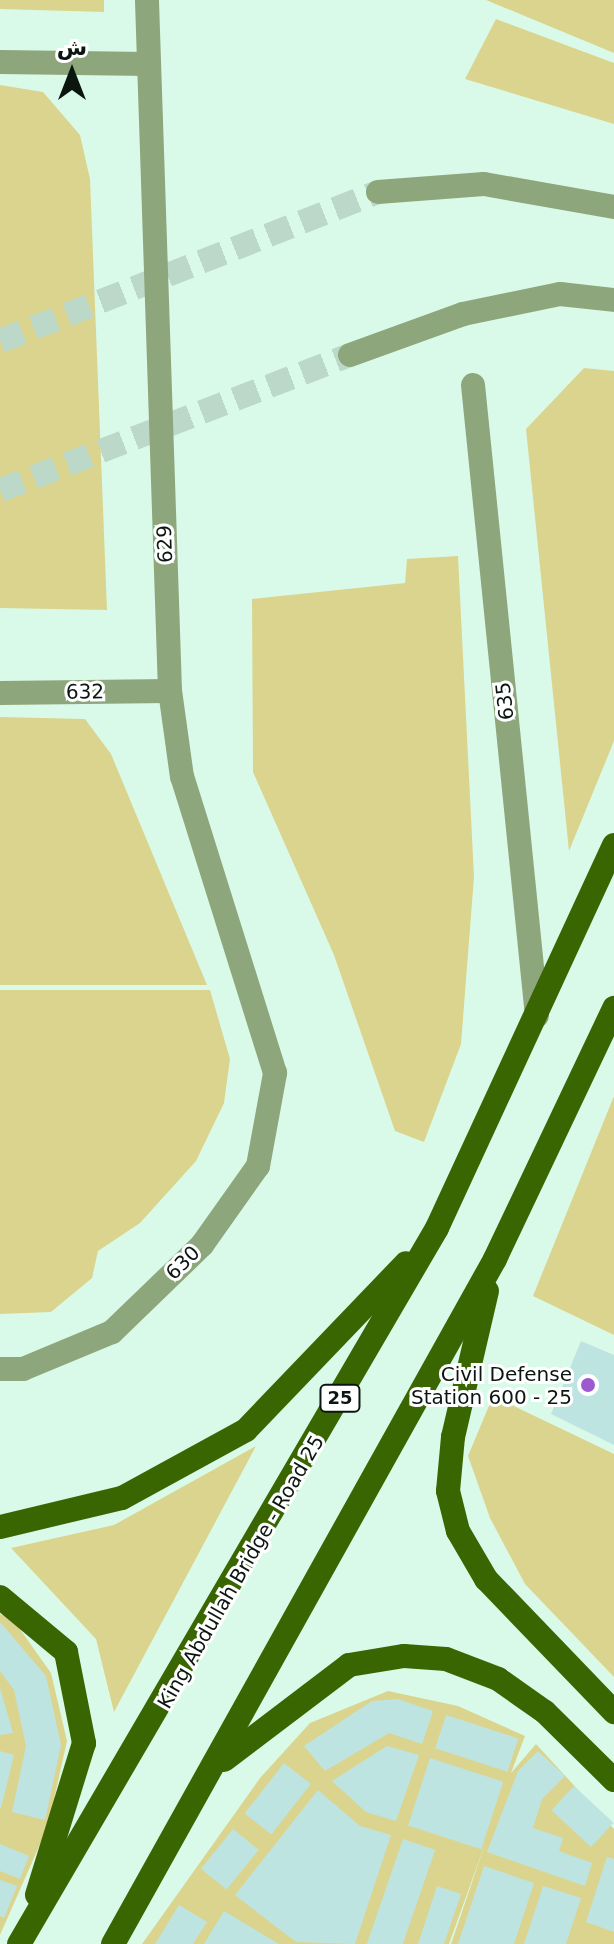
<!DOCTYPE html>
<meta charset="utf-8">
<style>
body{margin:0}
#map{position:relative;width:614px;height:1944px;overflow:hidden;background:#dafae9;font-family:"DejaVu Sans","Noto Naskh Arabic",sans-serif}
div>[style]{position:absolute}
.green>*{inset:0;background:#dbd48e}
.building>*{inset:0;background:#bee4e2;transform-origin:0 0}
.minor-tunnel>*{height:24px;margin-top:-12px;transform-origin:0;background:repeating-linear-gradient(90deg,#bbd8c9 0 24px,transparent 0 36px)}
.minor>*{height:24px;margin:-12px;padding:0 12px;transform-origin:12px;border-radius:12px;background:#8da67b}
.major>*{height:24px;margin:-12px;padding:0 12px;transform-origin:12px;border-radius:12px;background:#3a6602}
.dots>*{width:22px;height:22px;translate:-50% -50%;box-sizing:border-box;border:4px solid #fff;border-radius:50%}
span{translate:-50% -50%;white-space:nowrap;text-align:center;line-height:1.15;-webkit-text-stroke:6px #fff;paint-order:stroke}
.shield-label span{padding:2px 6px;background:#fff;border:2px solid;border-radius:6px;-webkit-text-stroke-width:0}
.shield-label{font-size:18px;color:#0b1611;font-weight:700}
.street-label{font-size:20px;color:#0b1611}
.poi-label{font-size:20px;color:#0b1611}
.right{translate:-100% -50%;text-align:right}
.north{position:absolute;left:32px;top:32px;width:80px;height:80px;-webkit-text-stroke:6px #fff;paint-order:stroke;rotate:0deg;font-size:22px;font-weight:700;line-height:32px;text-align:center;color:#0b1611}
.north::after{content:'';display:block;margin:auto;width:28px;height:36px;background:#0b1611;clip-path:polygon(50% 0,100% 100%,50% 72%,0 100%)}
</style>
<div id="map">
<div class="green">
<div style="clip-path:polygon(0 0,104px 0,104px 12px,0 9px)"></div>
<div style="clip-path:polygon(486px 0,614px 0,614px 53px)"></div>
<div style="clip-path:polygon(496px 19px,614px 63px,614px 124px,465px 79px)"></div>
<div style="clip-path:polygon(0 85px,43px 92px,80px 135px,90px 179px,107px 610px,0 608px)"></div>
<div style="clip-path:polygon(584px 368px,614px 371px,614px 741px,569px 851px,526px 429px)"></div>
<div style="clip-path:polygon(458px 556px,474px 877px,461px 1044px,424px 1142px,395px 1131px,334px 955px,253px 772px,252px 599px,405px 583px,407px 559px)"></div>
<div style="clip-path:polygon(0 717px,85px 719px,111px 754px,207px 985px,0 985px)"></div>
<div style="clip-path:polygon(0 990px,210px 990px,230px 1059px,224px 1103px,196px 1161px,140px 1223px,98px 1251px,92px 1278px,51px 1312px,0 1314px)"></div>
<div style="clip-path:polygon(614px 1096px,614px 1335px,533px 1296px)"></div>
<div style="clip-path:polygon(493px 1396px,614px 1454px,614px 1677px,525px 1584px,490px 1518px,468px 1456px)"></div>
<div style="clip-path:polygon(256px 1446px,114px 1712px,96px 1639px,11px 1548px,114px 1525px)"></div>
<div style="clip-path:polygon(0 1614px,12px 1618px,51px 1673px,67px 1741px,48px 1826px,0 1935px)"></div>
<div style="clip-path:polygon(388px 1691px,458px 1706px,525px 1736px,511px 1773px,536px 1744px,614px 1829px,614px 1944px,451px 1944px,485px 1844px,449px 1944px,142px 1944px,260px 1778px,310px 1723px)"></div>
</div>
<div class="building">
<div style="clip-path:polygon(581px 1341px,614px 1355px,614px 1445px,551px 1414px)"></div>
<div style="clip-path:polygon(0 1622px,46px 1676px,61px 1745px,45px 1820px,12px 1812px,26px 1746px,14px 1690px,0 1671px)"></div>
<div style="clip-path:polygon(0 1688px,13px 1733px,0 1735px)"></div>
<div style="clip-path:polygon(398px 1699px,433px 1711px,422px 1744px,389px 1733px,325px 1771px,304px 1746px,372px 1701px)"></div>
<div style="left:446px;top:1715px;width:76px;height:35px;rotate:18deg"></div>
<div style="clip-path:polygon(387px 1746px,419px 1755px,396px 1821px,366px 1812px,332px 1781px)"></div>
<div style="clip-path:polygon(0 1751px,14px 1755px,1px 1808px,0 1808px)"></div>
<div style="clip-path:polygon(538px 1751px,565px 1776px,542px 1799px,533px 1828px,563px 1838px,559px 1851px,592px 1863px,585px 1886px,487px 1852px,518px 1771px)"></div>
<div style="left:430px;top:1758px;width:77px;height:71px;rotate:18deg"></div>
<div style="left:284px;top:1763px;width:34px;height:64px;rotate:38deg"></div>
<div style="left:574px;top:1786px;width:54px;height:33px;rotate:43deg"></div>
<div style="clip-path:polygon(318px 1790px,360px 1826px,391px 1835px,355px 1944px,296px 1942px,235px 1895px)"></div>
<div style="left:233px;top:1829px;width:33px;height:51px;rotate:39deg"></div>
<div style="left:403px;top:1839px;width:34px;height:111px;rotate:19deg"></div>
<div style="clip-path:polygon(0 1844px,29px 1856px,20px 1879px,0 1871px)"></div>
<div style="clip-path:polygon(607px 1857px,614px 1859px,614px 1932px,586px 1922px)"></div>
<div style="clip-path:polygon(484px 1866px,534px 1883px,514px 1944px,458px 1944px)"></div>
<div style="clip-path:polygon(0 1880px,17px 1886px,4px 1918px,0 1916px)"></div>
<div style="clip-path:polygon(437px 1886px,461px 1894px,444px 1944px,418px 1944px)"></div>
<div style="clip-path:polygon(543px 1886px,581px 1898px,566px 1944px,524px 1944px)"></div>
<div style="clip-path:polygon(179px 1905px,207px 1922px,193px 1944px,155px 1944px)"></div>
<div style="clip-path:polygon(224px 1911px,279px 1944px,204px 1944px)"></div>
</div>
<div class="minor-tunnel">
<div style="left:0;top:341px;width:406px;rotate:-21.5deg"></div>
<div style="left:0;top:490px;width:375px;rotate:-21.1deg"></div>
</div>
<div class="minor">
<div style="left:0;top:62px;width:149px;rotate:0.8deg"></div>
<div style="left:378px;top:192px;width:106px;rotate:-4.3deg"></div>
<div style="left:484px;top:184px;width:132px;rotate:10deg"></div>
<div style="left:350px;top:355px;width:120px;rotate:-19.9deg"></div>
<div style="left:463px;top:314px;width:99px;rotate:-11.7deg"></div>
<div style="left:560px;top:294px;width:54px;rotate:6.3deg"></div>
<div style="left:473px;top:385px;width:634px;rotate:84.21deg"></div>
<div style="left:0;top:693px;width:170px;rotate:-0.7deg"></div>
<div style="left:0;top:1369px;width:23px"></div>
<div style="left:23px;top:1369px;width:96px;rotate:-22.6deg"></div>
<div style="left:112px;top:1332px;width:125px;rotate:-44deg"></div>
<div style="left:202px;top:1245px;width:97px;rotate:-54.7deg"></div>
<div style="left:258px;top:1166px;width:95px;rotate:-79.6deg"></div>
<div style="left:275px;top:1073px;width:310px;rotate:-107.4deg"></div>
<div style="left:182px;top:777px;width:87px;rotate:-97.9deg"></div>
<div style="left:170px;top:691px;width:691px;rotate:-91.91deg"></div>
</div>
<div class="major">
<div style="left:487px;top:1291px;width:150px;rotate:103.1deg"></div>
<div style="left:453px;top:1437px;width:54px;rotate:95.3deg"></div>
<div style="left:448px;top:1491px;width:41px;rotate:76deg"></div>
<div style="left:458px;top:1531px;width:56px;rotate:59.7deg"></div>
<div style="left:486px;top:1579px;width:185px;rotate:46.1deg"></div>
<div style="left:0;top:1527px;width:125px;rotate:-13.4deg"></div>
<div style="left:122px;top:1498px;width:141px;rotate:-28.7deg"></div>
<div style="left:246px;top:1430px;width:231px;rotate:-46.2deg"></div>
<div style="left:0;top:1597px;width:86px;rotate:39.8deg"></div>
<div style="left:66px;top:1652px;width:93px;rotate:78.8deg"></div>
<div style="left:84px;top:1743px;width:159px;rotate:107.2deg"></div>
<div style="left:224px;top:1760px;width:157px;rotate:-37.2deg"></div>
<div style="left:349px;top:1665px;width:56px;rotate:-9.3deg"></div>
<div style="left:404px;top:1656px;width:42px;rotate:4.1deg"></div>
<div style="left:446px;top:1659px;width:56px;rotate:21deg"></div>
<div style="left:498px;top:1679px;width:57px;rotate:35.1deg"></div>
<div style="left:545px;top:1712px;width:97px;rotate:44.6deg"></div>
<div style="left:19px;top:1944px;width:829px;rotate:-59.72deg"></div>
<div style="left:437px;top:1228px;width:422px;rotate:-65.2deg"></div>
<div style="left:113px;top:1944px;width:784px;rotate:-60.85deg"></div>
<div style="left:495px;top:1259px;width:278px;rotate:-64.6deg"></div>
</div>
<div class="dots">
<div style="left:588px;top:1385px;background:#9d59ce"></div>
</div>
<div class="shield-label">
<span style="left:340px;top:1398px">25</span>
</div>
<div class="street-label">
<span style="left:165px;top:544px;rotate:-92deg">629</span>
<span style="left:85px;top:692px;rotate:-1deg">632</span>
<span style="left:505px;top:701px;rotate:-96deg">635</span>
<span style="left:183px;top:1263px;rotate:-45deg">630</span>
<span style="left:241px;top:1572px;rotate:-60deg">King Abdullah Bridge - Road 25</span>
</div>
<div class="poi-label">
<span class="right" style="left:572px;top:1386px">Civil Defense<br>Station 600 - 25</span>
</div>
<div class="north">ش</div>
</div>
